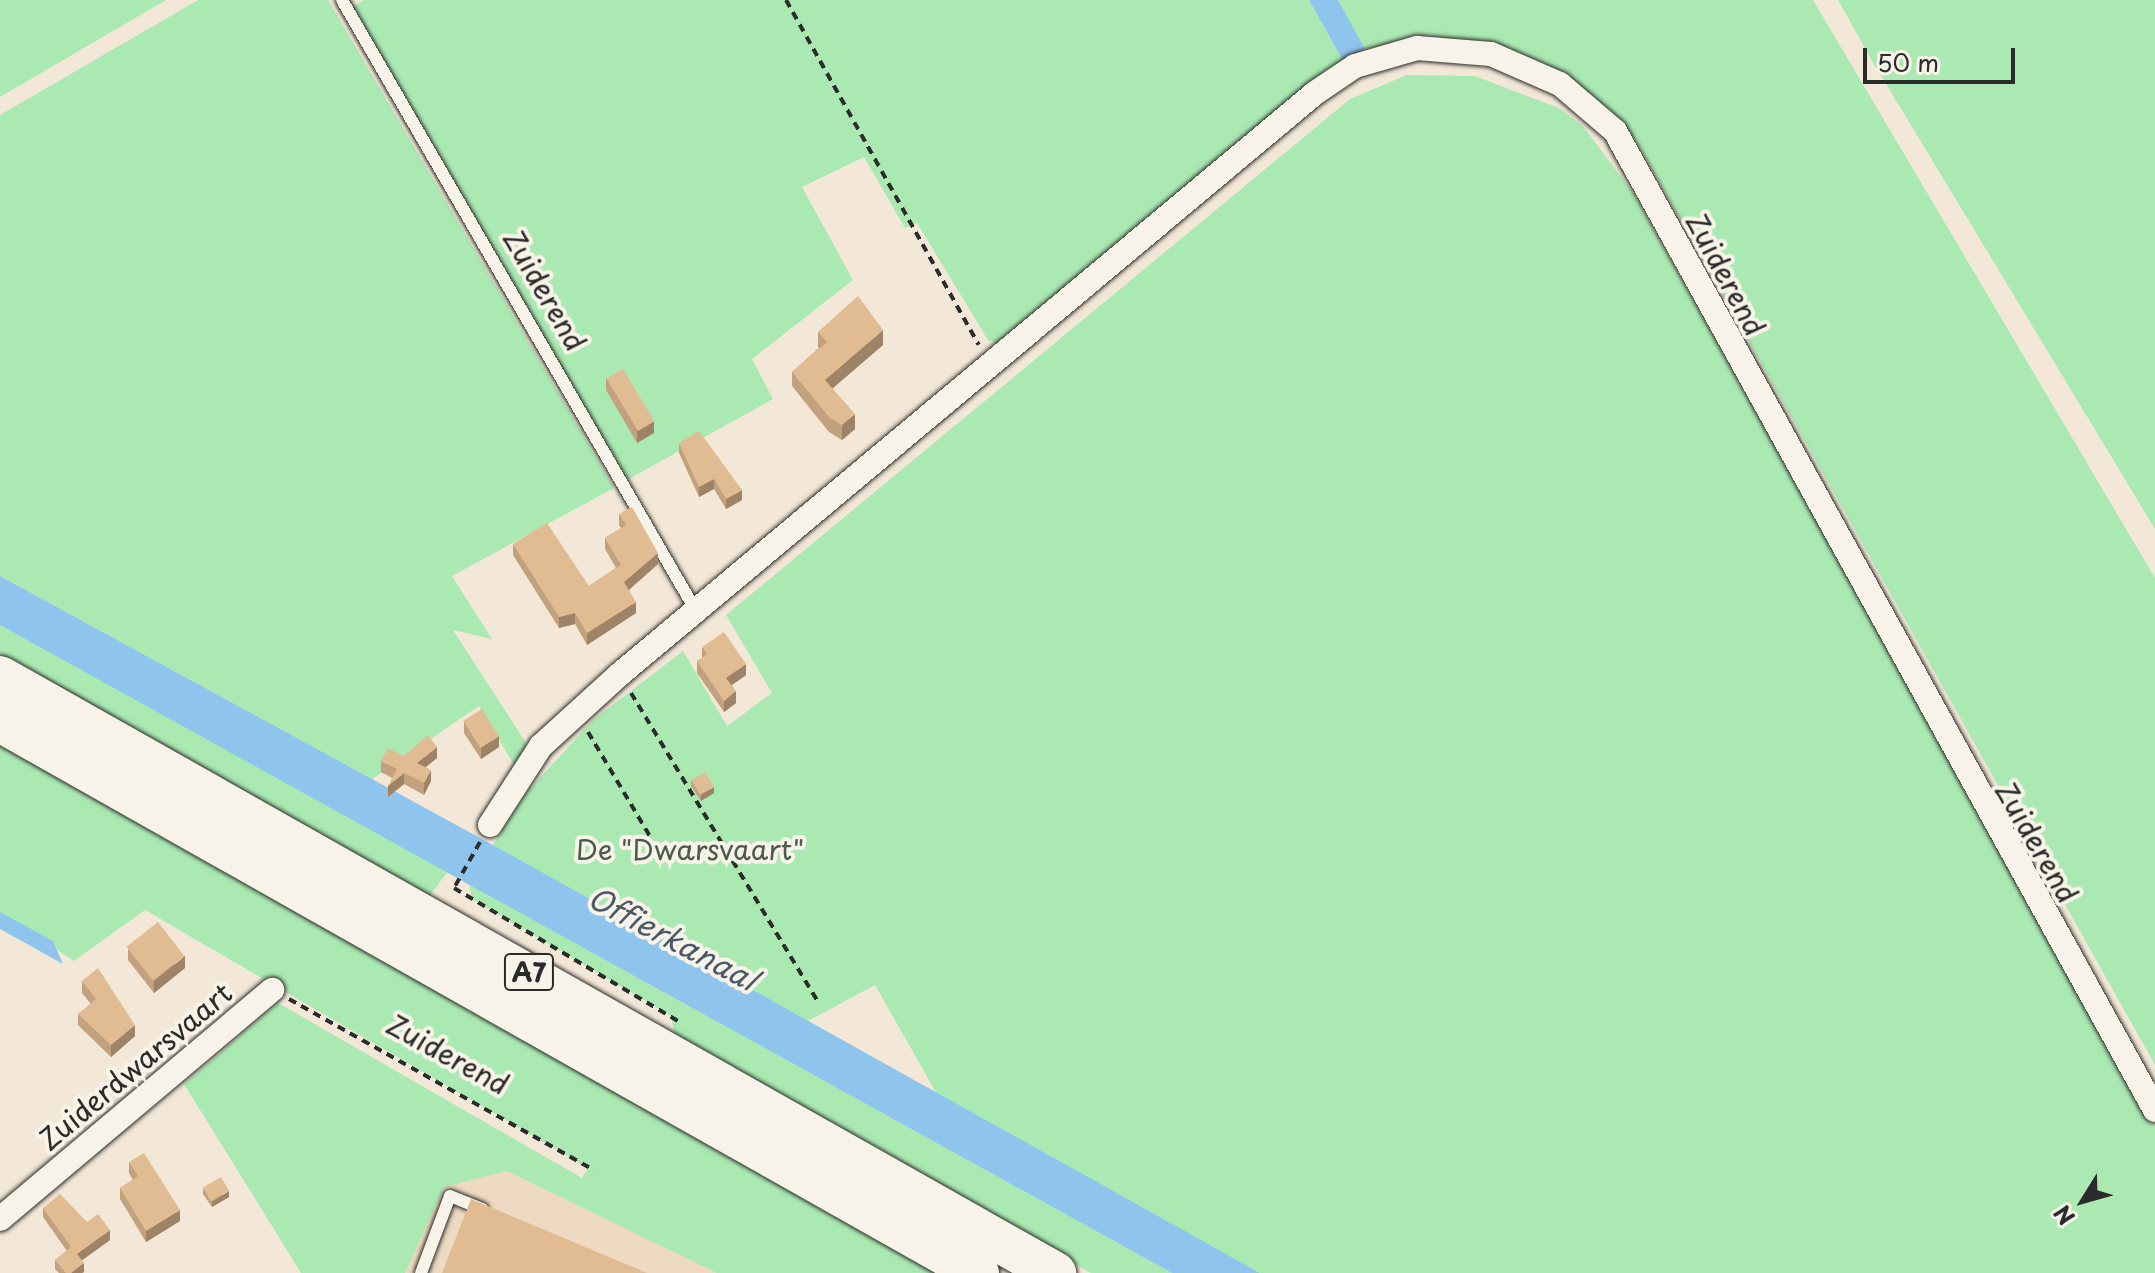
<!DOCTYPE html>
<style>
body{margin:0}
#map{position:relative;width:2155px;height:1273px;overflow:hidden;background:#f3e8d7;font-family:"Playpen Sans",sans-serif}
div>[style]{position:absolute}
.built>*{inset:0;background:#eedac2}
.green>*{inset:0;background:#aaeab2}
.water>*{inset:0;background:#8fc4ed}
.path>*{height:4px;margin-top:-2px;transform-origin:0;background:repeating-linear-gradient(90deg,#2b2b2b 0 8px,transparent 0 14px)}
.roads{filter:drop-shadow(0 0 2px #2b2b2b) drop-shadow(0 0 2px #2b2b2b)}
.lane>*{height:12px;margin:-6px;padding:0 6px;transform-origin:6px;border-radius:6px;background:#f7f3e8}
.street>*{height:24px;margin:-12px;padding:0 12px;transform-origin:12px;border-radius:12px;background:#f7f3e8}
.highway>*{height:42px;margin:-21px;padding:0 21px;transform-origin:21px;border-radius:21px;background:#f7f3e8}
.wall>*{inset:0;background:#c2a17e}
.shaded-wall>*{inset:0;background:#9e8366}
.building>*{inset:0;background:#e1bb92;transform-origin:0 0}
span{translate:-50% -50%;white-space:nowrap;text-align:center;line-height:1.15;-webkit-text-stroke:8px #f7f3e8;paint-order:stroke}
.shield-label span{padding:2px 6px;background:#f7f3e8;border:2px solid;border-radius:6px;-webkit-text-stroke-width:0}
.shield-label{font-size:26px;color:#2b2b2b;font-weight:700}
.street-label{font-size:28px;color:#2b2b2b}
.park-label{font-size:28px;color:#4b5b4d}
.water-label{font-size:30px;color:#495965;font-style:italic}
.north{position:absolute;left:2043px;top:1161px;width:80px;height:80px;-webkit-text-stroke:6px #f7f3e8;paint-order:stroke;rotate:233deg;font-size:22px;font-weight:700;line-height:32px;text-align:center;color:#2b2b2b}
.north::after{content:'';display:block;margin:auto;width:28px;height:36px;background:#2b2b2b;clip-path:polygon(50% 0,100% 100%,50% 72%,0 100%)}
.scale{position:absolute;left:1863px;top:48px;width:152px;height:36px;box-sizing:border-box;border:4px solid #2b2b2b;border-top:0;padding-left:10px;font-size:24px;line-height:28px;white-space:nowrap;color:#2b2b2b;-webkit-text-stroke:6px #f7f3e8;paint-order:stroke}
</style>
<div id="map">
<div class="built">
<div style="clip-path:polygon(468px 1137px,749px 1273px,375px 1273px)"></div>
</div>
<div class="green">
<div style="clip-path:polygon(0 0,166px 0,0 97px)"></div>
<div style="clip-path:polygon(198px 0,328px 0,614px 488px,452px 576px,492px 639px,453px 630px,530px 749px,517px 770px,479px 706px,372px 779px,0 576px,0 115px)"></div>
<div style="clip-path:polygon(364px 0,1309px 0,1343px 61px,999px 344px,988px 340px,917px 223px,905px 228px,864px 157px,802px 187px,853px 280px,752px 359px,773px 399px,627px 480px,351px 8px)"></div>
<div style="clip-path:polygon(1338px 0,1813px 0,2155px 578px,2155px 1065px,1636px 140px,1575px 81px,1496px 46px,1428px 35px,1365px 49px)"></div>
<div style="clip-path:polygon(1838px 0,2155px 0,2155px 529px,1874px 64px)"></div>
<div style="clip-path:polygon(1407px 75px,1475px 76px,1559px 108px,1582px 125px,1634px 194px,2155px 1125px,2155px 1273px,1260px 1273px,937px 1094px,875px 985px,808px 1021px,493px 845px,526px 793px,593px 720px,683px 651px,727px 726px,772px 693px,726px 615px,1350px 99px)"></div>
<div style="clip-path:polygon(0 625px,55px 655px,448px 871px,429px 897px,0 654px)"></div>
<div style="clip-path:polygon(0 739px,936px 1273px,717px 1273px,507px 1171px,444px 1187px,405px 1273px,301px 1273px,184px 1084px,278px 1003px,582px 1178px,588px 1168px,145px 910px,74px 961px,0 912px)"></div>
<div style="clip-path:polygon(469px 883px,609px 962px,1172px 1273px,1091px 1273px,992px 1218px,675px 1038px,671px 1016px,472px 899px)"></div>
</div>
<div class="water">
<div style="clip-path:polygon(1309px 0,1338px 0,1365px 49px,1343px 61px)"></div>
<div style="clip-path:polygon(0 576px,493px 845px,1260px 1273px,1172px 1273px,609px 962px,0 625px)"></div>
<div style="clip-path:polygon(0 912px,53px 941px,63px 964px,0 929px)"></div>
</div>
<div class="path">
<div style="left:786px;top:0;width:395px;rotate:60.8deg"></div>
<div style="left:631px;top:693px;width:361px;rotate:58.8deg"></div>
<div style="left:588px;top:732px;width:126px;rotate:59.3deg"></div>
<div style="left:480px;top:842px;width:53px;rotate:119.5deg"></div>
<div style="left:454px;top:888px;width:264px;rotate:30.7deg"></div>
<div style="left:289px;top:999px;width:350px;rotate:29.3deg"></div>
</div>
<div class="roads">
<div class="lane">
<div style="left:342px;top:0;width:706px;rotate:59.91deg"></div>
<div style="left:421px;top:1273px;width:82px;rotate:-69.4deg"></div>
<div style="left:450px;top:1196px;width:35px;rotate:22deg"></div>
</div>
<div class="street">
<div style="left:490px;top:825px;width:94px;rotate:-57.2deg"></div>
<div style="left:541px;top:746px;width:107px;rotate:-42.3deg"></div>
<div style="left:620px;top:674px;width:906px;rotate:-39.89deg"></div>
<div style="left:1315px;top:93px;width:48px;rotate:-34deg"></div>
<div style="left:1355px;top:66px;width:65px;rotate:-16.2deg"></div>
<div style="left:1417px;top:48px;width:74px;rotate:4.6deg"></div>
<div style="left:1491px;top:54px;width:75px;rotate:23.5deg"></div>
<div style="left:1560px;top:84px;width:72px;rotate:40.5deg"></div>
<div style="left:1615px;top:131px;width:1118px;rotate:61.12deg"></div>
<div style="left:0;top:1219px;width:356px;rotate:-40.1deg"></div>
</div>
<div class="highway">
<div style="left:0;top:677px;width:1212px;rotate:29.46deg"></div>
<div style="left:0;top:721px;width:1123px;rotate:29.44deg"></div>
</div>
</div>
<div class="wall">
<div style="clip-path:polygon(818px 332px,883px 345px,832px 388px,855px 429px,842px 440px,829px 432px,792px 386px,792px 372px,819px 348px,818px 347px)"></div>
<div style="clip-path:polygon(606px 378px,654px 433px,637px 443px,606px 390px)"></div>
<div style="clip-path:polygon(679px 443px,742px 500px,726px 509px,714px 489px,699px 497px,679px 453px)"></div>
<div style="clip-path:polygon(619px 514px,658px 564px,629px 590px,636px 613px,587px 645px,575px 624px,559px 628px,513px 555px,513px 544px,589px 586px,616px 568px,605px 549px,605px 538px,621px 528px,619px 525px)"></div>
<div style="clip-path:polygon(702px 647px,746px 675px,732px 685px,736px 703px,724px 712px,697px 673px,697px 661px,702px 658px)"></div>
<div style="clip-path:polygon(464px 721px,499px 747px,481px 759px,464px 733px)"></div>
<div style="clip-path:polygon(404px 756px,437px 758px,426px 767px,431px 781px,424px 795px,404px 784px,388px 797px,392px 778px,381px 772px,381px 761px)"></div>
<div style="clip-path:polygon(691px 780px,714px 793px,701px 801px,691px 786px)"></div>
<div style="clip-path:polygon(128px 949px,185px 968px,154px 993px,128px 960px)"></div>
<div style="clip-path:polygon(82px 981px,135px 1036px,111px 1057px,78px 1025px,78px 1014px,91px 1004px,82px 993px)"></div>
<div style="clip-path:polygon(129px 1162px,180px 1221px,146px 1242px,120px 1199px,120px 1188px,133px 1180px,129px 1173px)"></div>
<div style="clip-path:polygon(203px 1188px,229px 1197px,212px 1207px,203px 1194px)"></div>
<div style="clip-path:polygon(43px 1208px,87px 1222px,110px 1240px,82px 1260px,84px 1272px,82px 1273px,59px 1273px,55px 1269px,55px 1260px,67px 1251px,43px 1217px)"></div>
</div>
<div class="shaded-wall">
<div style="clip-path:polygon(883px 330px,883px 345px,825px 395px,825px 380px)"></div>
<div style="clip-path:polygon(855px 414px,855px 429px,842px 440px,842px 425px)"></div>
<div style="clip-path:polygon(654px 421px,654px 433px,637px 443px,637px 431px)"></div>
<div style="clip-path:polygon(714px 479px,714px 489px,699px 497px,699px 487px)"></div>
<div style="clip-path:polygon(742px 490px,742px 500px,726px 509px,726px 499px)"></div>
<div style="clip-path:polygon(658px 553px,658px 564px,624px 594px,624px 582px)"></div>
<div style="clip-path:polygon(636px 602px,636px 613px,587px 645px,587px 633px)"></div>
<div style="clip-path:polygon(575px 613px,575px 624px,559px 628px,559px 617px)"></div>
<div style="clip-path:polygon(746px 664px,746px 675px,726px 689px,726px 678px)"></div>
<div style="clip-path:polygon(736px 691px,736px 703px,724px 712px,724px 701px)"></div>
<div style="clip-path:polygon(499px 736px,499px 747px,481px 759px,481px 748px)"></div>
<div style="clip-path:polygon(437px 747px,437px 758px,417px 774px,417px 763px)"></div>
<div style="clip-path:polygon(431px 770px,431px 781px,424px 795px,424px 783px)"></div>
<div style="clip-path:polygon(404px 773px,404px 784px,388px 797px,388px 786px)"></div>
<div style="clip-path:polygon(714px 787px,714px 793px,701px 801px,701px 795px)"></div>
<div style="clip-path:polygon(185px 956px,185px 968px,154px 993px,154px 981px)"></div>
<div style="clip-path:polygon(135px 1025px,135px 1036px,111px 1057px,111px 1045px)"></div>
<div style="clip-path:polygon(229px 1191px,229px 1197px,212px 1207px,212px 1202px)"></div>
<div style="clip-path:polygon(180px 1210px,180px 1221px,146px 1242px,146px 1231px)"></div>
<div style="clip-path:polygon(110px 1230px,110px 1240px,77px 1264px,77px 1254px)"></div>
<div style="clip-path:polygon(84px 1263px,84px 1272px,82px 1273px,71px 1273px)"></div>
</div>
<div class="building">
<div style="clip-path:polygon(858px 296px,883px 330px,825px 380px,855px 414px,842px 425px,829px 417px,792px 372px,827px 342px,818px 332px)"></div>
<div style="left:623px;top:369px;width:61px;height:19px;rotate:59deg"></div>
<div style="clip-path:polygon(699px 431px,742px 490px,726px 499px,714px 479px,699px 487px,679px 443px)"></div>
<div style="clip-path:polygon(632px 507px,658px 553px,624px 582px,636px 602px,587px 633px,575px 613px,559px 617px,513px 544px,547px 523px,589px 586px,621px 565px,605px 538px,626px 525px,619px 514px)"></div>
<div style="clip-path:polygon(724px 632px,746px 664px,726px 678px,736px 691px,724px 701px,697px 661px,707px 654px,702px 647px)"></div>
<div style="left:482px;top:709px;width:32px;height:22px;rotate:58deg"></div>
<div style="clip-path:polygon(428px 735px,437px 747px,417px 763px,431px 770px,424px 783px,404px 773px,388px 786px,397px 769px,381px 761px,388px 748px,404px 756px)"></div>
<div style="left:705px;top:772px;width:17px;height:16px;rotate:59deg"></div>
<div style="left:158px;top:922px;width:43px;height:40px;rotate:52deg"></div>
<div style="clip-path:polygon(98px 968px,135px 1025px,111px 1045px,78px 1014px,96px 999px,82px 981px)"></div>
<div style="clip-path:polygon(144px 1153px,180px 1210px,146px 1231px,120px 1188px,138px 1176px,129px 1162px)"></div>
<div style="left:221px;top:1177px;width:16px;height:21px;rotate:60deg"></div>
<div style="clip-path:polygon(60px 1194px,87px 1222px,98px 1214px,110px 1230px,77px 1254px,84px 1263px,71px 1273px,66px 1273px,55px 1260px,71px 1247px,43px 1208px)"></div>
<div style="clip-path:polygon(471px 1199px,647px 1273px,442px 1273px)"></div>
</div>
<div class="shield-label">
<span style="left:529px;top:972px">A7</span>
</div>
<div class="street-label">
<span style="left:1726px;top:274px;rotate:62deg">Zuiderend</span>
<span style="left:545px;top:290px;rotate:60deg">Zuiderend</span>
<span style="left:2037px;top:842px;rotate:60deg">Zuiderend</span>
<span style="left:448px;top:1054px;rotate:29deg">Zuiderend</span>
<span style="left:135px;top:1066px;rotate:-40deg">Zuiderdwarsvaart</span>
</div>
<div class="park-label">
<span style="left:690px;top:849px">De "Dwarsvaart"</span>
</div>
<div class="water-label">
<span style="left:673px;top:938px;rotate:28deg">Offierkanaal</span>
</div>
<div class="north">N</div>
<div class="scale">50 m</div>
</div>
